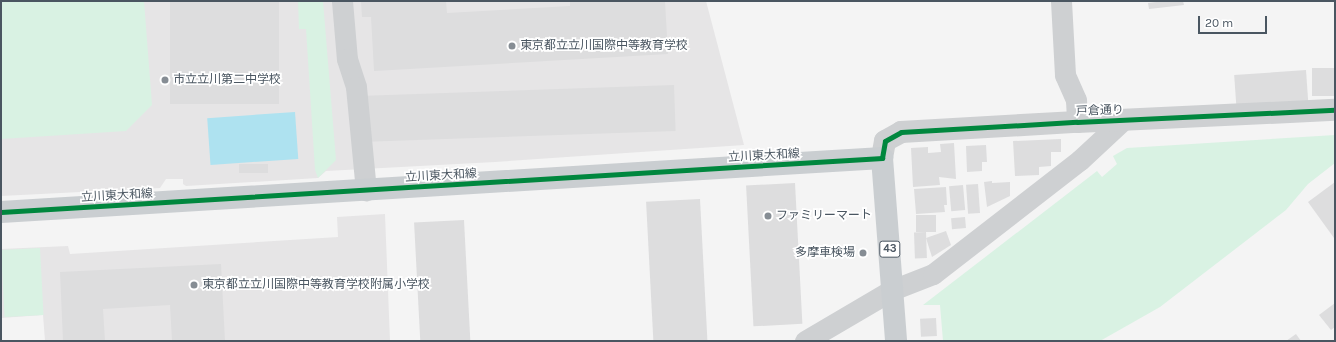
<!DOCTYPE html>
<meta charset="utf-8">
<style>
body{margin:0}
#map{position:relative;width:1336px;height:342px;overflow:hidden;background:#f4f4f4;font-family:Karla,"Noto Sans JP",sans-serif}
div>[style]{position:absolute}
.education>*{inset:0;background:#e6e5e6}
.green>*{inset:0;background:#d9f2e3;transform-origin:0 0}
.water>*{inset:0;background:#aee2f0;transform-origin:0 0}
.building>*{inset:0;background:#ddddde;transform-origin:0 0}
.minor>*{height:21px;margin:-10.5px;padding:0 10.5px;transform-origin:10.5px;border-radius:10.5px;background:#ced0d2}
.tertiary>*{height:22px;margin:-11px;padding:0 11px;transform-origin:11px;border-radius:11px;background:#ced0d2}
.primary>*{height:22px;margin:-11px;padding:0 11px;transform-origin:11px;border-radius:11px;background:#caced1}
.cycleway>*{height:5px;margin:-2.5px;padding:0 2.5px;transform-origin:2.5px;border-radius:2.5px;background:#00873e}
.dots>*{width:11px;height:11px;translate:-50% -50%;box-sizing:border-box;border:2px solid #fff;border-radius:50%}
span{translate:-50% -50%;white-space:nowrap;text-align:center;line-height:1.15;-webkit-text-stroke:3.5px #fff;paint-order:stroke}
.shield-label span{padding:1px 3px;background:#fff;border:1px solid;border-radius:3px;-webkit-text-stroke-width:0}
.shield-label{font-size:11px;color:#4a5661;font-weight:700}
.poi-label{font-size:12px;color:#4a5661}
.left{translate:0 -50%;text-align:left}
.right{translate:-100% -50%;text-align:right}
.street-label{font-size:12px;color:#4a5661}
.frame{position:absolute;inset:0;border:2px solid #4a5661;pointer-events:none}
.scale{position:absolute;left:1198px;top:16px;width:69px;height:18px;box-sizing:border-box;border:2px solid #4a5661;border-top:0;padding-left:5px;font-size:12px;line-height:14px;white-space:nowrap;color:#4a5661;-webkit-text-stroke:3px #fff;paint-order:stroke}
</style>
<div id="map">
<div class="education">
<div style="clip-path:polygon(1px 1px,706px 1px,744px 145px,495px 162px,326px 171px,318px 178px,186px 186px,183px 184px,183px 179px,166px 179px,160px 188px,1px 196px)"></div>
<div style="clip-path:polygon(385px 214px,390px 341px,45px 341px,43px 315px,1px 318px,1px 249px,68px 246px,70px 254px,338px 237px,337px 217px)"></div>
</div>
<div class="green">
<div style="clip-path:polygon(1px 1px,144px 1px,152px 105px,126px 131px,1px 139px)"></div>
<div style="clip-path:polygon(298px 1px,323px 1px,336px 160px,318px 178px,315px 170px,306px 29px,299px 29px)"></div>
<div style="clip-path:polygon(1335px 135px,1335px 163px,1308px 184px,1286px 210px,1160px 307px,1100px 341px,943px 341px,940px 305px,923px 305px,1097px 171px,1102px 177px,1117px 164px,1113px 156px,1127px 148px)"></div>
<div style="left:40px;top:248px;width:67px;height:39px;rotate:87deg"></div>
</div>
<div class="water">
<div style="left:295px;top:112px;width:47px;height:88px;rotate:86deg"></div>
</div>
<div class="building">
<div style="left:170px;top:1px;width:109px;height:103px"></div>
<div style="clip-path:polygon(361px 1px,446px 1px,447px 13px,570px 6px,570px 1px,665px 1px,668px 54px,374px 71px,371px 17px,362px 17px)"></div>
<div style="clip-path:polygon(1164px 1px,1183px 1px,1184px 5px,1149px 9px,1148px 3px)"></div>
<div style="left:1335px;top:68px;width:28px;height:23px;rotate:90deg"></div>
<div style="left:1306px;top:70px;width:31px;height:72px;rotate:86deg"></div>
<div style="left:674px;top:85px;width:46px;height:308px;rotate:88deg"></div>
<div style="clip-path:polygon(1061px 139px,1061px 152px,1051px 152px,1051px 166px,1039px 167px,1039px 175px,1015px 176px,1013px 141px)"></div>
<div style="clip-path:polygon(954px 143px,956px 179px,939px 177px,940px 185px,913px 187px,911px 148px,928px 147px,928px 153px,941px 152px,940px 144px)"></div>
<div style="clip-path:polygon(986px 145px,987px 162px,982px 162px,982px 171px,967px 172px,966px 146px)"></div>
<div style="left:268px;top:164px;width:9px;height:29px;rotate:90deg"></div>
<div style="clip-path:polygon(992px 181px,992px 183px,1010px 182px,1010px 196px,987px 207px,984px 182px)"></div>
<div style="clip-path:polygon(1335px 182px,1335px 237px,1334px 238px,1308px 202px)"></div>
<div style="left:795px;top:183px;width:141px;height:49px;rotate:87deg"></div>
<div style="left:978px;top:184px;width:29px;height:12px;rotate:86deg"></div>
<div style="left:963px;top:185px;width:25px;height:14px;rotate:85deg"></div>
<div style="clip-path:polygon(946px 187px,947px 205px,944px 205px,945px 212px,916px 214px,914px 189px)"></div>
<div style="left:700px;top:199px;width:142px;height:54px;rotate:87deg"></div>
<div style="left:916px;top:215px;width:20px;height:17px"></div>
<div style="left:965px;top:217px;width:11px;height:14px;rotate:85deg"></div>
<div style="left:464px;top:220px;width:121px;height:50px;rotate:87deg"></div>
<div style="clip-path:polygon(946px 231px,951px 245px,932px 257px,926px 238px)"></div>
<div style="left:926px;top:232px;width:26px;height:12px;rotate:88deg"></div>
<div style="clip-path:polygon(221px 264px,225px 341px,172px 341px,170px 305px,103px 309px,105px 341px,63px 341px,60px 272px)"></div>
<div style="clip-path:polygon(1335px 303px,1335px 327px,1331px 330px,1319px 315px)"></div>
<div style="left:936px;top:318px;width:18px;height:16px;rotate:87deg"></div>
<div style="clip-path:polygon(1296px 334px,1301px 341px,1286px 341px)"></div>
</div>
<div class="minor">
<div style="left:342px;top:1px;width:58px;rotate:85.1deg"></div>
<div style="left:347px;top:59px;width:29px;rotate:72deg"></div>
<div style="left:356px;top:87px;width:104px;rotate:84.5deg"></div>
<div style="left:1061px;top:1px;width:74px;rotate:86.9deg"></div>
<div style="left:1065px;top:75px;width:27px;rotate:66deg"></div>
<div style="left:1076px;top:100px;width:22px;rotate:87deg"></div>
<div style="left:805px;top:341px;width:101px;rotate:-30.4deg"></div>
<div style="left:892px;top:290px;width:44px;rotate:-21.3deg"></div>
<div style="left:933px;top:274px;width:186px;rotate:-37.8deg"></div>
<div style="left:1080px;top:160px;width:59px;rotate:-42.9deg"></div>
</div>
<div class="tertiary">
<div style="left:882px;top:158px;width:17px;rotate:-80deg"></div>
<div style="left:885px;top:141px;width:18px;rotate:-29deg"></div>
<div style="left:901px;top:132px;width:176px;rotate:-3.3deg"></div>
<div style="left:1077px;top:122px;width:258px;rotate:-2.7deg"></div>
</div>
<div class="primary">
<div style="left:1px;top:212px;width:883px;rotate:-3.51deg"></div>
<div style="left:882px;top:158px;width:184px;rotate:85.6deg"></div>
</div>
<div class="cycleway">
<div style="left:1px;top:212px;width:883px;rotate:-3.51deg"></div>
<div style="left:882px;top:158px;width:17px;rotate:-80deg"></div>
<div style="left:885px;top:141px;width:18px;rotate:-29deg"></div>
<div style="left:901px;top:132px;width:176px;rotate:-3.3deg"></div>
<div style="left:1077px;top:122px;width:258px;rotate:-2.7deg"></div>
</div>
<div class="dots">
<div style="left:512px;top:46px;background:#868d94"></div>
<div style="left:165px;top:80px;background:#868d94"></div>
<div style="left:768px;top:216px;background:#868d94"></div>
<div style="left:863px;top:253px;background:#868d94"></div>
<div style="left:194px;top:285px;background:#868d94"></div>
</div>
<div class="shield-label">
<span style="left:890px;top:249px">43</span>
</div>
<div class="poi-label">
<span class="left" style="left:520px;top:46px">東京都立立川国際中等教育学校</span>
<span class="left" style="left:173px;top:80px">市立立川第二中学校</span>
<span class="left" style="left:776px;top:216px">ファミリーマート</span>
<span class="right" style="left:855px;top:253px">多摩車検場</span>
<span class="left" style="left:202px;top:285px">東京都立立川国際中等教育学校附属小学校</span>
</div>
<div class="street-label">
<span style="left:1100px;top:111px;rotate:-2deg">戸倉通り</span>
<span style="left:764px;top:156px;rotate:-3deg">立川東大和線</span>
<span style="left:441px;top:176px;rotate:-3deg">立川東大和線</span>
<span style="left:117px;top:196px;rotate:-3deg">立川東大和線</span>
</div>
<div class="frame"></div>
<div class="scale">20 m</div>
</div>
